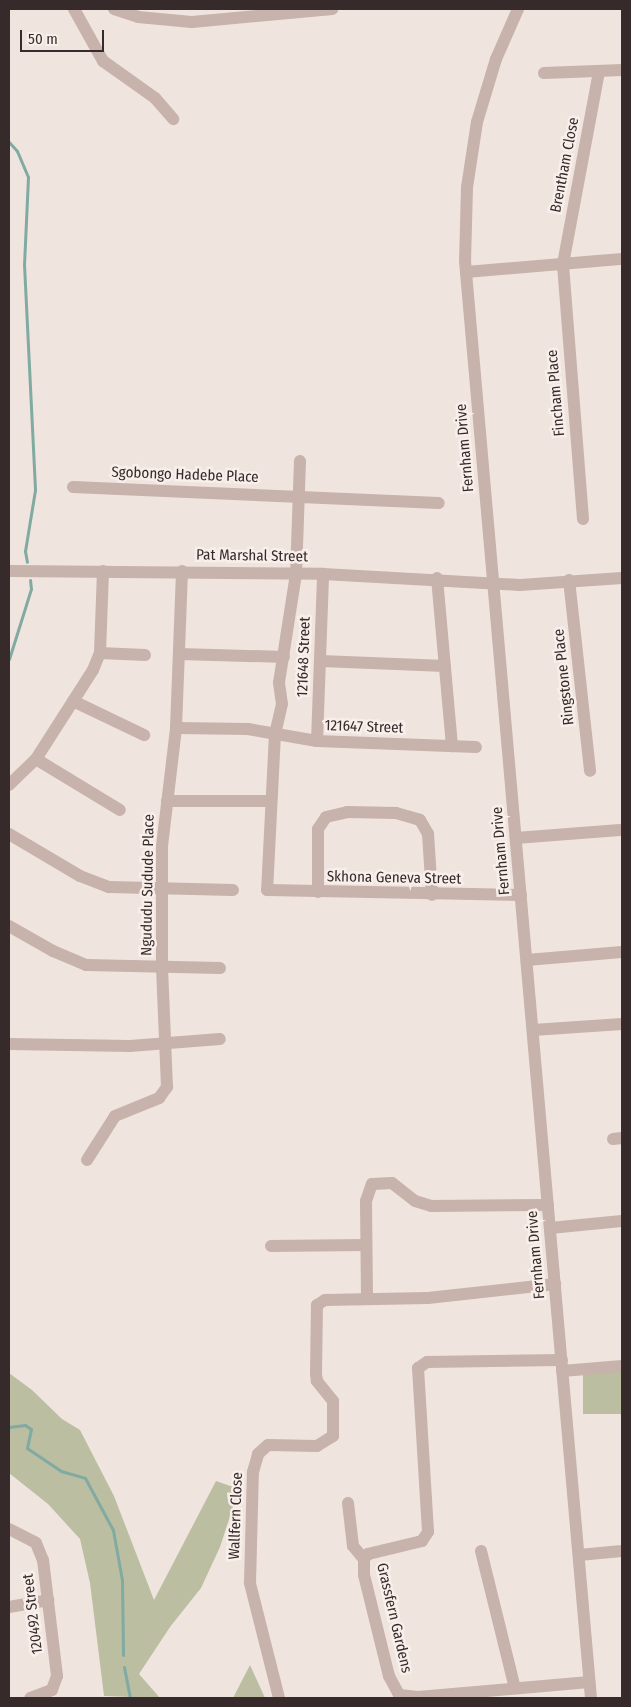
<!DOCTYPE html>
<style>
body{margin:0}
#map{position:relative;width:631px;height:1707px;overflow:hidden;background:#f0e4df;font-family:"Fira Sans Condensed",sans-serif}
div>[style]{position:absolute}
.green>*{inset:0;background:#bbbea1;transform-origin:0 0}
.stream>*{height:3px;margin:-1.5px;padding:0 1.5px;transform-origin:1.5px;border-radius:1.5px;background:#81aaa2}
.minor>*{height:12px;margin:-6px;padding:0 6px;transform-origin:6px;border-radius:6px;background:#c7b2ac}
span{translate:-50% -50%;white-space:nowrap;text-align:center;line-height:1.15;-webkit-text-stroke:5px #f8efeb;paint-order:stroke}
.street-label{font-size:15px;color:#362b2a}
.frame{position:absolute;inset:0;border:10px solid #362b2a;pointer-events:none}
.scale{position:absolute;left:20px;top:30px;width:84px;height:22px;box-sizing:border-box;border:2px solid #362b2a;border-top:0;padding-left:6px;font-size:15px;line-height:18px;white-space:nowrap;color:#362b2a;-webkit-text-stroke:4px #f8efeb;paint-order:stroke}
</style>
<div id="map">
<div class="green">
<div style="left:622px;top:1372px;width:42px;height:39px;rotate:90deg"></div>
<div style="clip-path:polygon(9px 1373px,32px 1390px,62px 1419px,80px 1430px,114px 1496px,154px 1600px,216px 1481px,239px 1489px,220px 1547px,201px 1588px,170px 1627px,139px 1674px,160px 1698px,104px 1696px,90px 1583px,80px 1539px,48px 1504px,9px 1473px)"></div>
<div style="clip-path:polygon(250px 1665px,265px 1698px,233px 1698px)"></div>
</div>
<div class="stream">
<div style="left:9px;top:142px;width:12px;rotate:48deg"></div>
<div style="left:17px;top:151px;width:28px;rotate:67deg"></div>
<div style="left:28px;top:177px;width:87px;rotate:92.6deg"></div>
<div style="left:24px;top:264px;width:226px;rotate:87.2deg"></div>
<div style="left:35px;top:490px;width:62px;rotate:99.3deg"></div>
<div style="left:25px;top:551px;width:11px;rotate:80deg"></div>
<div style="left:9px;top:659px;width:73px;rotate:-72.6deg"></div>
<div style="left:31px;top:589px;width:9px;rotate:-96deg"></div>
<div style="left:9px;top:1427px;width:16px;rotate:-7deg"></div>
<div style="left:25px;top:1425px;width:7px;rotate:34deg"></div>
<div style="left:31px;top:1429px;width:19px;rotate:102deg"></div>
<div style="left:27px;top:1448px;width:41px;rotate:34.1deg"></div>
<div style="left:61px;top:1471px;width:25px;rotate:16deg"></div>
<div style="left:85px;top:1478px;width:59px;rotate:61.7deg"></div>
<div style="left:113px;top:1530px;width:51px;rotate:79.8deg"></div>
<div style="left:122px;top:1580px;width:75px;rotate:89.2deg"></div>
<div style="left:124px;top:1667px;width:32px;rotate:79deg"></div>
</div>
<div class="minor">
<div style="left:74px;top:9px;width:60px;rotate:60.9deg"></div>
<div style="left:103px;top:61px;width:64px;rotate:35.4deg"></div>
<div style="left:155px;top:98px;width:28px;rotate:49deg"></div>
<div style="left:114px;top:9px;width:25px;rotate:18deg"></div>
<div style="left:138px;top:17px;width:54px;rotate:5.3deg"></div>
<div style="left:192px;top:22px;width:141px;rotate:-5.3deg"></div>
<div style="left:518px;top:9px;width:55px;rotate:113.7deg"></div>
<div style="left:496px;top:59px;width:66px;rotate:106.8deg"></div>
<div style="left:477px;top:122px;width:66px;rotate:98.7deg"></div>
<div style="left:467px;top:187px;width:74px;rotate:91.5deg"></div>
<div style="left:465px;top:261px;width:1443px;rotate:84.99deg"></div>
<div style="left:544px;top:73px;width:78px;rotate:-2.2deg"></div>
<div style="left:466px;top:272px;width:157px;rotate:-4.8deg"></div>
<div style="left:300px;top:461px;width:113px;rotate:92deg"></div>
<div style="left:296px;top:574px;width:110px;rotate:98.9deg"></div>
<div style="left:279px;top:683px;width:21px;rotate:82deg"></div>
<div style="left:282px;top:704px;width:31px;rotate:103deg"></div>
<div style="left:275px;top:734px;width:156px;rotate:92.9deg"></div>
<div style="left:267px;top:890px;width:254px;rotate:1.1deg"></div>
<div style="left:73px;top:487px;width:366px;rotate:2.5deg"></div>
<div style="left:583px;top:519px;width:256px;rotate:-94.5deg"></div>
<div style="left:563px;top:264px;width:196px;rotate:-79.4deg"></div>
<div style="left:9px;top:571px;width:314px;rotate:0.5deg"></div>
<div style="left:323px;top:574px;width:197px;rotate:3.2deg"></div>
<div style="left:520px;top:585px;width:102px;rotate:-3.9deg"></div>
<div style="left:437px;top:578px;width:169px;rotate:84.9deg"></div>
<div style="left:569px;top:580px;width:192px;rotate:83.7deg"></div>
<div style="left:100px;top:653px;width:45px;rotate:2.5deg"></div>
<div style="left:179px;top:654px;width:105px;rotate:1.6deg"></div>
<div style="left:321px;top:661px;width:124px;rotate:2.3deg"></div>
<div style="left:73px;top:701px;width:79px;rotate:25.6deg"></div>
<div style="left:176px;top:728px;width:72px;rotate:0.8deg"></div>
<div style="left:248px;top:729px;width:70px;rotate:9.9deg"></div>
<div style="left:317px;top:741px;width:159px;rotate:2.2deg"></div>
<div style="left:317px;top:741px;width:167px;rotate:-87.9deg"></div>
<div style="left:36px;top:759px;width:98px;rotate:31.3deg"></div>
<div style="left:9px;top:785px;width:37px;rotate:-44deg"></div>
<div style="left:36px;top:759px;width:106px;rotate:-57.4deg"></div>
<div style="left:93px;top:670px;width:18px;rotate:-68deg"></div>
<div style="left:100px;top:653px;width:82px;rotate:-87.9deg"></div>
<div style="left:167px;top:801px;width:104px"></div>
<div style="left:9px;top:834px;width:82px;rotate:30.6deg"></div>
<div style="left:80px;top:876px;width:31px;rotate:21deg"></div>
<div style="left:109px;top:887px;width:124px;rotate:1.4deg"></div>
<div style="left:516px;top:838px;width:104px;rotate:-4.4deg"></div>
<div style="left:318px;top:892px;width:63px;rotate:-90deg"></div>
<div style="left:318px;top:829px;width:14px;rotate:-56deg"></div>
<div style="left:326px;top:817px;width:22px;rotate:-13deg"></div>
<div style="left:347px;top:812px;width:49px;rotate:1.2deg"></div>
<div style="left:396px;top:813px;width:25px;rotate:16deg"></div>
<div style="left:420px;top:820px;width:16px;rotate:60deg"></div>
<div style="left:428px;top:834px;width:61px;rotate:86.2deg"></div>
<div style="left:9px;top:926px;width:51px;rotate:29.6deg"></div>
<div style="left:53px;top:951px;width:36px;rotate:23deg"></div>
<div style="left:86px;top:965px;width:134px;rotate:1.3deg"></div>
<div style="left:527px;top:960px;width:95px;rotate:-4.8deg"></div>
<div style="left:533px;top:1030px;width:89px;rotate:-3.9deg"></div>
<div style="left:9px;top:1044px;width:121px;rotate:0.9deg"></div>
<div style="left:130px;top:1046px;width:90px;rotate:-4.4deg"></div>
<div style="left:613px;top:1139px;width:9px;rotate:-6deg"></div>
<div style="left:87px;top:1160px;width:52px;rotate:-57.5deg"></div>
<div style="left:115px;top:1116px;width:48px;rotate:-22.2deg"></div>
<div style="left:159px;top:1098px;width:14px;rotate:-54deg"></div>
<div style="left:167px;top:1087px;width:119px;rotate:-92.4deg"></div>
<div style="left:162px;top:968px;width:122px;rotate:-90deg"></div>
<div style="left:162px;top:846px;width:119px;rotate:-83.2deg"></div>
<div style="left:176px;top:728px;width:157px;rotate:-87.8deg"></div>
<div style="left:550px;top:1228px;width:72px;rotate:-5.6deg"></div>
<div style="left:271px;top:1246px;width:94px;rotate:-0.6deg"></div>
<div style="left:367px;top:1298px;width:97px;rotate:-90.6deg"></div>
<div style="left:366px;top:1201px;width:18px;rotate:-71deg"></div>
<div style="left:372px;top:1184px;width:20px;rotate:-3deg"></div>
<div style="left:392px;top:1183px;width:29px;rotate:38deg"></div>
<div style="left:415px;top:1201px;width:17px;rotate:17deg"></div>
<div style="left:431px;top:1206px;width:117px;rotate:-0.5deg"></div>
<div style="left:562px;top:1360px;width:135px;rotate:179.2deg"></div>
<div style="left:427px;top:1362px;width:11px;rotate:146deg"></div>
<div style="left:418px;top:1368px;width:164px;rotate:86.5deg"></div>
<div style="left:428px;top:1532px;width:11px;rotate:124deg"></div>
<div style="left:422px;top:1541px;width:56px;rotate:166.5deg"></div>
<div style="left:368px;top:1554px;width:6px;rotate:129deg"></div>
<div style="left:364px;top:1559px;width:16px;rotate:90deg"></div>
<div style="left:364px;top:1575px;width:104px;rotate:76.1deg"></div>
<div style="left:389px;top:1676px;width:21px;rotate:62deg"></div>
<div style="left:399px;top:1695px;width:19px;rotate:6deg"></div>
<div style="left:418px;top:1697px;width:172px;rotate:-5deg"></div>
<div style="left:562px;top:1371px;width:60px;rotate:-4.8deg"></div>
<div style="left:348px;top:1503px;width:43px;rotate:83.4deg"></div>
<div style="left:353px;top:1546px;width:17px;rotate:50deg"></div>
<div style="left:9px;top:1529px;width:30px;rotate:27deg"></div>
<div style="left:36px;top:1543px;width:18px;rotate:68deg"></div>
<div style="left:43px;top:1560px;width:117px;rotate:83.1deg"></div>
<div style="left:57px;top:1676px;width:15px;rotate:110deg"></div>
<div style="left:52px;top:1690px;width:23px;rotate:160deg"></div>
<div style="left:481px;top:1551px;width:141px;rotate:76.1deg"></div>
<div style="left:579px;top:1555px;width:43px;rotate:-5.3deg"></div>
<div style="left:9px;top:1607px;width:40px;rotate:-10deg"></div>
<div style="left:279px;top:1698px;width:119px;rotate:-104.2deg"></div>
<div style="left:250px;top:1583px;width:111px;rotate:-88.5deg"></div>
<div style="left:253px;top:1472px;width:19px;rotate:-74deg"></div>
<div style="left:258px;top:1454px;width:13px;rotate:-42deg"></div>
<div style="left:268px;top:1445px;width:49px;rotate:1.2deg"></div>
<div style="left:317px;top:1446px;width:19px;rotate:-32deg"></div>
<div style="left:333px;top:1436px;width:35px;rotate:-90deg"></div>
<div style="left:333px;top:1401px;width:26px;rotate:-129deg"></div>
<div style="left:317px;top:1381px;width:7px;rotate:-98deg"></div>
<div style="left:316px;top:1374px;width:69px;rotate:-89.2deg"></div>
<div style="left:317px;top:1305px;width:9px;rotate:-32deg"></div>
<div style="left:325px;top:1300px;width:103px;rotate:-1.1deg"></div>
<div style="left:428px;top:1298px;width:128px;rotate:-6.3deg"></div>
</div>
<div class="street-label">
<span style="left:565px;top:165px;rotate:-79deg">Brentham Close</span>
<span style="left:556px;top:393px;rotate:-95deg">Fincham Place</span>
<span style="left:465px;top:448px;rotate:-95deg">Fernham Drive</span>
<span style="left:185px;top:475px;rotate:2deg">Sgobongo Hadebe Place</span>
<span style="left:252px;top:556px;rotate:1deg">Pat Marshal Street</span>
<span style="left:304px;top:657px;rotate:-88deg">121648 Street</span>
<span style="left:564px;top:677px;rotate:-96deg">Ringstone Place</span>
<span style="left:364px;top:727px;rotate:2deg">121647 Street</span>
<span style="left:501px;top:851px;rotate:-95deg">Fernham Drive</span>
<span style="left:394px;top:878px;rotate:1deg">Skhona Geneva Street</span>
<span style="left:148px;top:885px;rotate:-89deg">Ngududu Sudude Place</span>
<span style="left:536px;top:1255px;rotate:-95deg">Fernham Drive</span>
<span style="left:236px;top:1516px;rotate:-88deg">Wallfern Close</span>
<span style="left:33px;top:1614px;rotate:-97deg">120492 Street</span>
<span style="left:394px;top:1618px;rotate:77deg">Grassfern Gardens</span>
</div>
<div class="frame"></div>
<div class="scale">50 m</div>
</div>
